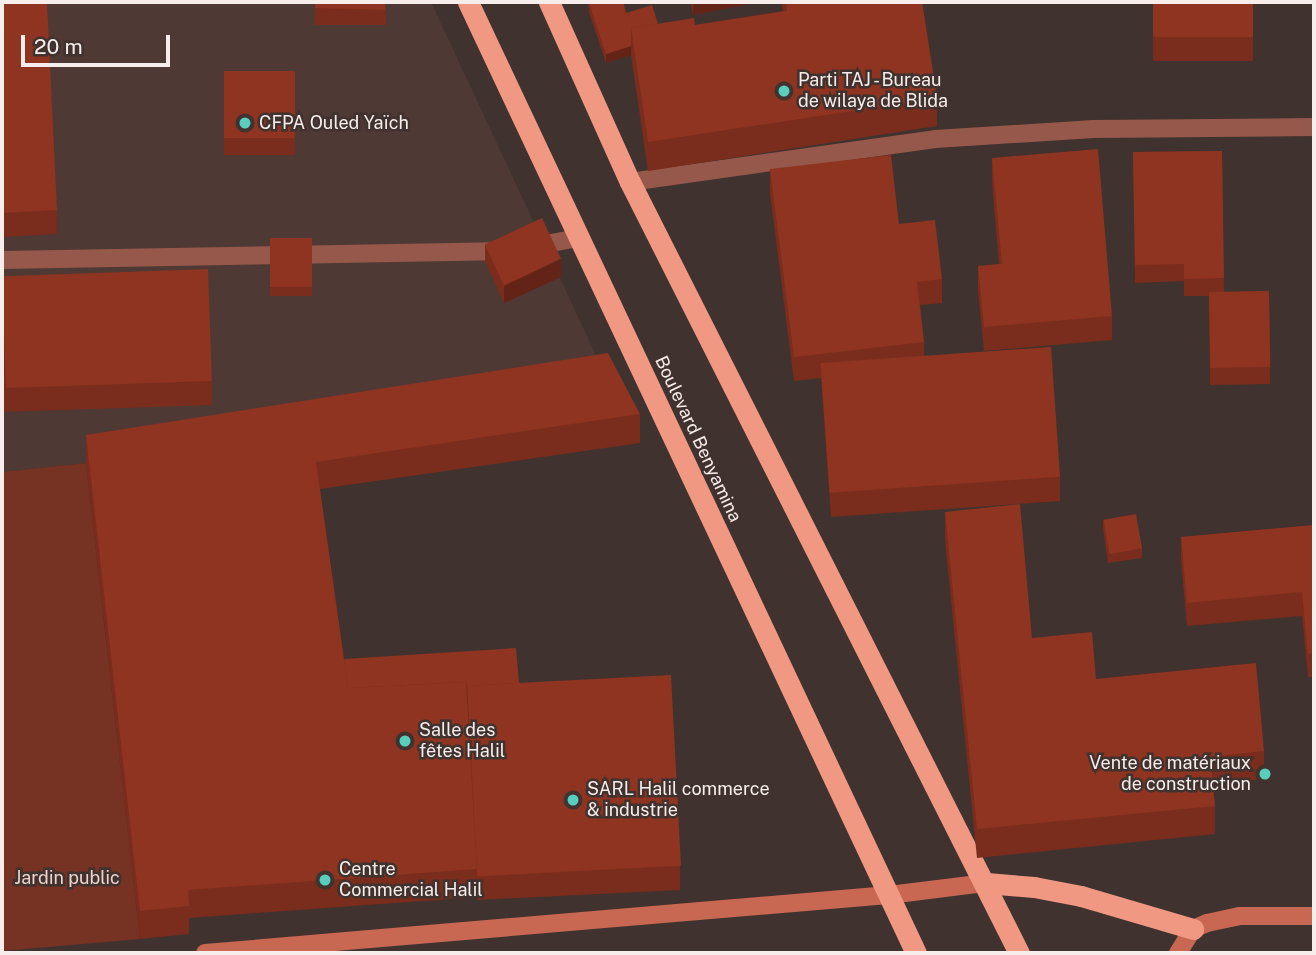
<!DOCTYPE html>
<meta charset="utf-8">
<style>
body{margin:0}
#map{position:relative;width:1316px;height:955px;overflow:hidden;background:#40322e;font-family:"Public Sans",sans-serif}
div>[style]{position:absolute}
.built>*{inset:0;background:#4e3934}
.green>*{inset:0;background:#763223}
.lane>*{height:18px;margin:-9px;padding:0 9px;transform-origin:9px;border-radius:9px;background:#95584a}
.street>*{height:18px;margin:-9px;padding:0 9px;transform-origin:9px;border-radius:9px;background:#95584a}
.secondary>*{height:18px;margin:-9px;padding:0 9px;transform-origin:9px;border-radius:9px;background:#c86853}
.highway>*{height:21px;margin:-10.5px;padding:0 10.5px;transform-origin:10.5px;border-radius:10.5px;background:#f19883}
.wall>*{inset:0;background:#7a2d1c;transform-origin:0 0}
.shaded-wall>*{inset:0;background:#632417}
.building>*{inset:0;background:#8e3421;transform-origin:0 0}
.dots>*{width:19px;height:19px;translate:-50% -50%;box-sizing:border-box;border:4px solid #40322e;border-radius:50%}
span{translate:-50% -50%;white-space:nowrap;text-align:center;line-height:1.15;-webkit-text-stroke:5px #40322e;paint-order:stroke}
.poi-label{font-size:18px;color:#f7edeb}
.left{translate:0 -50%;text-align:left}
.right{translate:-100% -50%;text-align:right}
.street-label{font-size:18px;color:#f7edeb}
.park-label{font-size:18px;color:#eed3cd}
.frame{position:absolute;inset:0;border:4px solid #f7edeb;pointer-events:none}
.scale{position:absolute;left:21px;top:35px;width:149px;height:32px;box-sizing:border-box;border:4px solid #f7edeb;border-top:0;padding-left:9px;font-size:21px;line-height:24px;white-space:nowrap;color:#f7edeb;-webkit-text-stroke:5px #40322e;paint-order:stroke}
</style>
<div id="map">
<div class="built">
<div style="clip-path:polygon(2px 2px,431px 2px,608px 381px,86px 463px,2px 472px)"></div>
</div>
<div class="green">
<div style="clip-path:polygon(86px 463px,140px 939px,2px 951px,2px 472px)"></div>
</div>
<div class="lane">
<div style="left:2px;top:260px;width:507px;rotate:-1.02deg"></div>
<div style="left:509px;top:251px;width:70px;rotate:-10.7deg"></div>
</div>
<div class="street">
<div style="left:630px;top:182px;width:308px;rotate:-8deg"></div>
<div style="left:935px;top:139px;width:159px;rotate:-3.6deg"></div>
<div style="left:1094px;top:129px;width:220px;rotate:-0.5deg"></div>
</div>
<div class="secondary">
<div style="left:205px;top:953px;width:686px;rotate:-4.85deg"></div>
<div style="left:889px;top:895px;width:98px;rotate:-7.1deg"></div>
<div style="left:1178px;top:953px;width:28px;rotate:-58deg"></div>
<div style="left:1193px;top:929px;width:15px;rotate:-23deg"></div>
<div style="left:1207px;top:923px;width:33px;rotate:-12deg"></div>
<div style="left:1239px;top:916px;width:75px"></div>
</div>
<div class="highway">
<div style="left:468px;top:2px;width:1051px;rotate:64.78deg"></div>
<div style="left:549px;top:2px;width:197px;rotate:65.8deg"></div>
<div style="left:630px;top:182px;width:864px;rotate:63.23deg"></div>
<div style="left:986px;top:883px;width:48px;rotate:4.8deg"></div>
<div style="left:1034px;top:887px;width:48px;rotate:10.8deg"></div>
<div style="left:1081px;top:896px;width:117px;rotate:16.4deg"></div>
</div>
<div class="wall">
<div style="clip-path:polygon(2px 2px,57px 210px,57px 234px,2px 237px)"></div>
<div style="left:315px;top:2px;width:71px;height:23px"></div>
<div style="clip-path:polygon(588px 2px,623px 2px,626px 13px,658px 24px,695px 25px,783px 11px,781px 2px,922px 2px,937px 98px,937px 126px,648px 171px,631px 55px,606px 63px,589px 12px)"></div>
<div style="clip-path:polygon(691px 2px,759px 2px,693px 15px)"></div>
<div style="left:1153px;top:2px;width:100px;height:59px"></div>
<div style="left:224px;top:71px;width:71px;height:84px"></div>
<div style="clip-path:polygon(1222px 151px,1224px 292px,1269px 291px,1270px 384px,1210px 385px,1209px 296px,1184px 296px,1184px 281px,1135px 283px,1133px 152px)"></div>
<div style="clip-path:polygon(992px 158px,1112px 316px,1112px 340px,984px 351px,978px 290px,978px 266px,999px 264px,992px 182px)"></div>
<div style="clip-path:polygon(770px 169px,899px 224px,942px 279px,942px 303px,920px 305px,924px 342px,924px 356px,1060px 477px,1060px 501px,831px 517px,821px 378px,794px 381px,770px 193px)"></div>
<div style="left:312px;top:238px;width:58px;height:42px;rotate:90deg"></div>
<div style="clip-path:polygon(485px 244px,561px 277px,504px 303px,485px 261px)"></div>
<div style="clip-path:polygon(2px 275px,212px 381px,212px 405px,2px 412px)"></div>
<div style="clip-path:polygon(640px 414px,640px 443px,320px 489px,344px 659px,519px 683px,680px 866px,680px 890px,477px 900px,477px 897px,189px 918px,189px 934px,140px 939px,86px 463px,86px 435px)"></div>
<div style="clip-path:polygon(945px 512px,1032px 638px,1096px 679px,1264px 751px,1264px 779px,1213px 785px,1215px 806px,1215px 834px,977px 858px,945px 540px)"></div>
<div style="clip-path:polygon(1103px 519px,1142px 548px,1142px 558px,1108px 563px,1103px 528px)"></div>
<div style="clip-path:polygon(1314px 525px,1314px 677px,1308px 677px,1302px 616px,1187px 626px,1181px 561px,1181px 537px)"></div>
</div>
<div class="shaded-wall">
<div style="clip-path:polygon(693px 2px,759px 2px,693px 15px)"></div>
<div style="clip-path:polygon(631px 46px,631px 55px,606px 63px,606px 54px)"></div>
<div style="clip-path:polygon(561px 259px,561px 277px,504px 303px,504px 286px)"></div>
</div>
<div class="building">
<div style="clip-path:polygon(2px 2px,47px 2px,57px 210px,2px 213px)"></div>
<div style="clip-path:polygon(315px 2px,385px 2px,385px 10px,315px 8px)"></div>
<div style="clip-path:polygon(592px 2px,623px 2px,626px 13px,652px 5px,658px 24px,631px 28px,631px 46px,606px 54px,589px 3px)"></div>
<div style="clip-path:polygon(786px 2px,922px 2px,937px 98px,648px 142px,631px 28px,694px 18px,695px 25px,787px 11px)"></div>
<div style="left:1153px;top:2px;width:100px;height:35px"></div>
<div style="left:224px;top:71px;width:71px;height:67px"></div>
<div style="clip-path:polygon(1098px 149px,1112px 316px,984px 327px,978px 266px,1002px 264px,992px 158px)"></div>
<div style="clip-path:polygon(1222px 151px,1224px 278px,1184px 279px,1184px 264px,1135px 265px,1133px 152px)"></div>
<div style="clip-path:polygon(891px 155px,899px 224px,935px 220px,942px 279px,917px 282px,924px 342px,794px 357px,770px 169px)"></div>
<div style="left:542px;top:218px;width:45px;height:63px;rotate:65deg"></div>
<div style="left:312px;top:238px;width:49px;height:42px;rotate:90deg"></div>
<div style="left:208px;top:269px;width:112px;height:206px;rotate:88deg"></div>
<div style="left:1269px;top:291px;width:76px;height:60px;rotate:89deg"></div>
<div style="left:1051px;top:347px;width:130px;height:231px;rotate:86deg"></div>
<div style="clip-path:polygon(608px 353px,640px 414px,316px 462px,348px 688px,466px 682px,477px 869px,188px 890px,189px 906px,140px 911px,86px 435px)"></div>
<div style="clip-path:polygon(1020px 504px,1032px 638px,1092px 632px,1096px 679px,1256px 663px,1264px 751px,1210px 757px,1215px 806px,977px 829px,945px 512px)"></div>
<div style="left:1136px;top:514px;width:35px;height:33px;rotate:80deg"></div>
<div style="clip-path:polygon(1314px 525px,1314px 653px,1308px 654px,1302px 592px,1187px 603px,1181px 537px)"></div>
<div style="clip-path:polygon(516px 648px,519px 683px,467px 686px,466px 682px,348px 688px,344px 659px)"></div>
<div style="left:671px;top:675px;width:191px;height:204px;rotate:87deg"></div>
</div>
<div class="dots">
<div style="left:784px;top:91px;background:#59cebf"></div>
<div style="left:245px;top:123px;background:#59cebf"></div>
<div style="left:405px;top:741px;background:#59cebf"></div>
<div style="left:1265px;top:774px;background:#59cebf"></div>
<div style="left:573px;top:800px;background:#59cebf"></div>
<div style="left:325px;top:880px;background:#59cebf"></div>
</div>
<div class="poi-label">
<span class="left" style="left:798px;top:91px">Parti TAJ - Bureau<br>de wilaya de Blida</span>
<span class="left" style="left:259px;top:123px">CFPA Ouled Yaïch</span>
<span class="left" style="left:419px;top:741px">Salle des<br>fêtes Halil</span>
<span class="right" style="left:1251px;top:774px">Vente de matériaux<br>de construction</span>
<span class="left" style="left:587px;top:800px">SARL Halil commerce<br>&amp; industrie</span>
<span class="left" style="left:339px;top:880px">Centre<br>Commercial Halil</span>
</div>
<div class="street-label">
<span style="left:698px;top:439px;rotate:65deg">Boulevard Benyamina</span>
</div>
<div class="park-label">
<span style="left:67px;top:878px">Jardin public</span>
</div>
<div class="frame"></div>
<div class="scale">20 m</div>
</div>
